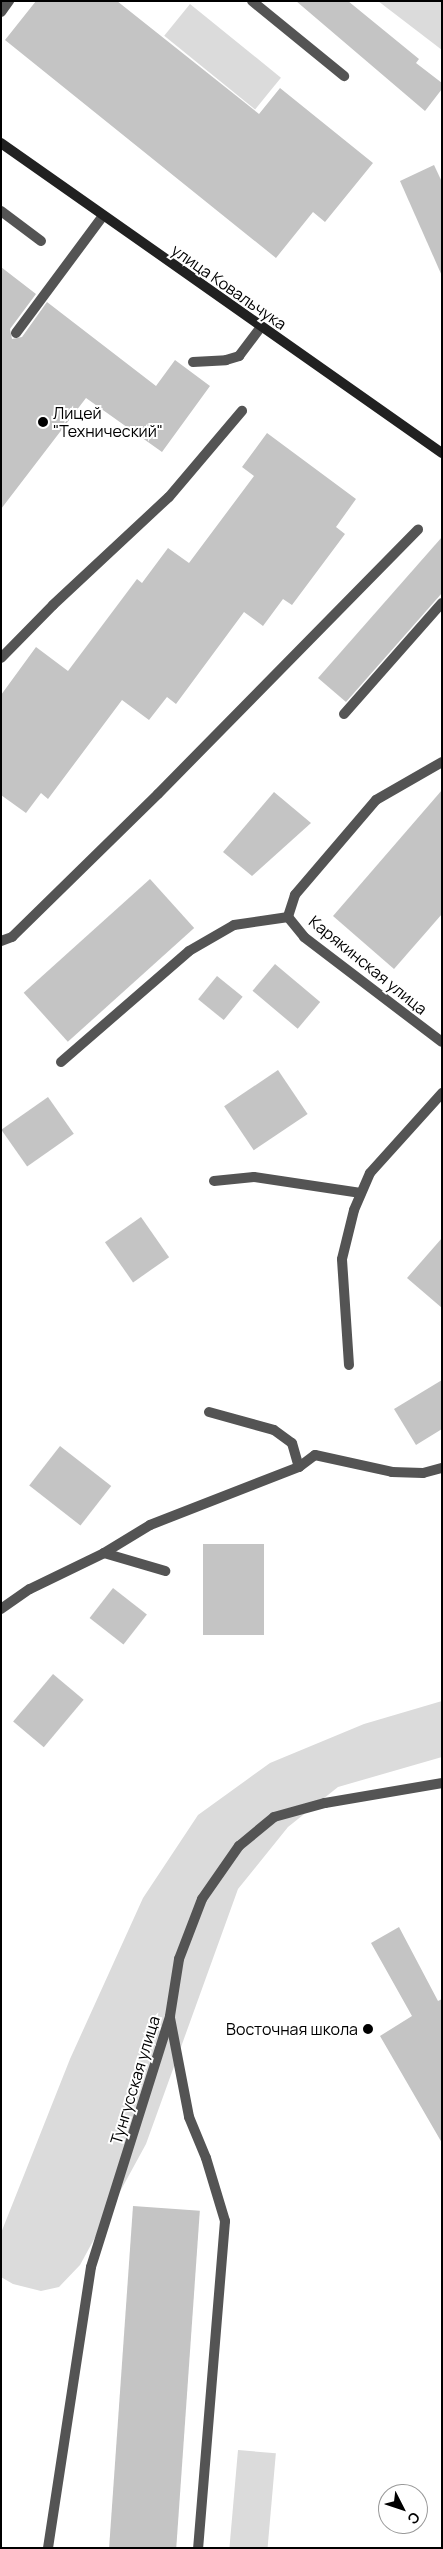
<!DOCTYPE html>
<meta charset="utf-8">
<style>
body{margin:0}
#map{position:relative;width:443px;height:2549px;overflow:hidden;background:#fff;font-family:Manrope,sans-serif}
div>[style]{position:absolute}
.green>*{inset:0;background:#dbdbdb;transform-origin:0 0}
.building>*{inset:0;background:#c4c4c4;transform-origin:0 0}
.service>*{height:10px;margin:-5px;padding:0 5px;transform-origin:5px;border-radius:5px;background:#545454}
.secondary>*{height:10px;margin:-5px;padding:0 5px;transform-origin:5px;border-radius:5px;background:#212121}
.dots>*{width:14px;height:14px;translate:-50% -50%;box-sizing:border-box;border:2px solid #fff;border-radius:50%}
span{translate:-50% -50%;white-space:nowrap;text-align:center;line-height:1.15;-webkit-text-stroke:4px #fff;paint-order:stroke}
.street-label{font-size:16px;color:#000}
.poi-label{font-size:16px;color:#000}
.left{translate:0 -50%;text-align:left}
.right{translate:-100% -50%;text-align:right}
.frame{position:absolute;inset:0;border:2px solid #000;pointer-events:none}
.north{position:absolute;left:378px;top:2484px;width:50px;height:50px;box-sizing:border-box;background:#fff;border:1px solid #999;border-radius:50%;rotate:131deg;font-size:14px;font-weight:700;line-height:20px;text-align:center;color:#000}
.north::after{content:'';display:block;margin:auto;width:18px;height:22px;background:#000;clip-path:polygon(50% 0,100% 100%,50% 72%,0 100%)}
</style>
<div id="map">
<div class="green">
<div style="clip-path:polygon(378px 1px,442px 1px,442px 50px)"></div>
<div style="left:190px;top:4px;width:117px;height:41px;rotate:39deg"></div>
<div style="clip-path:polygon(442px 1701px,442px 1757px,338px 1787px,288px 1827px,238px 1889px,146px 2144px,80px 2265px,59px 2287px,41px 2291px,13px 2284px,1px 2277px,1px 2233px,70px 2059px,143px 1898px,198px 1815px,270px 1763px,364px 1724px)"></div>
<div style="left:238px;top:2450px;width:38px;height:98px;rotate:5deg"></div>
</div>
<div class="building">
<div style="clip-path:polygon(36px 1px,117px 1px,259px 114px,280px 88px,373px 163px,325px 222px,313px 212px,276px 258px,5px 40px)"></div>
<div style="clip-path:polygon(296px 1px,348px 1px,419px 59px,416px 63px,442px 83px,442px 89px,425px 111px)"></div>
<div style="clip-path:polygon(434px 165px,442px 182px,442px 276px,400px 181px)"></div>
<div style="clip-path:polygon(1px 267px,36px 294px,10px 329px,12px 339px,22px 337px,47px 302px,156px 386px,175px 360px,210px 386px,162px 452px,86px 398px,1px 509px)"></div>
<div style="clip-path:polygon(267px 433px,356px 499px,336px 527px,345px 534px,292px 605px,283px 599px,263px 626px,244px 612px,176px 704px,167px 697px,149px 720px,122px 700px,48px 799px,41px 793px,26px 813px,1px 795px,1px 695px,36px 647px,68px 671px,137px 579px,142px 583px,168px 548px,189px 563px,254px 476px,242px 467px)"></div>
<div style="clip-path:polygon(442px 537px,442px 593px,346px 702px,318px 678px)"></div>
<div style="clip-path:polygon(442px 790px,442px 914px,394px 969px,333px 916px)"></div>
<div style="clip-path:polygon(274px 792px,311px 823px,252px 876px,223px 852px)"></div>
<div style="left:150px;top:879px;width:66px;height:170px;rotate:48deg"></div>
<div style="left:275px;top:964px;width:59px;height:35px;rotate:40deg"></div>
<div style="left:217px;top:976px;width:33px;height:30px;rotate:39deg"></div>
<div style="left:278px;top:1070px;width:53px;height:65px;rotate:56deg"></div>
<div style="left:48px;top:1097px;width:45px;height:57px;rotate:55deg"></div>
<div style="left:141px;top:1217px;width:49px;height:44px;rotate:55deg"></div>
<div style="clip-path:polygon(442px 1238px,442px 1308px,407px 1278px)"></div>
<div style="clip-path:polygon(442px 1380px,442px 1429px,416px 1445px,394px 1409px)"></div>
<div style="left:60px;top:1446px;width:65px;height:50px;rotate:38deg"></div>
<div style="left:203px;top:1544px;width:61px;height:91px"></div>
<div style="left:113px;top:1588px;width:43px;height:38px;rotate:38deg"></div>
<div style="left:53px;top:1674px;width:40px;height:62px;rotate:40deg"></div>
<div style="clip-path:polygon(399px 1927px,438px 2001px,442px 1999px,442px 2143px,380px 2036px,412px 2016px,371px 1943px)"></div>
<div style="left:133px;top:2206px;width:67px;height:343px;rotate:4deg"></div>
</div>
<div class="service">
<div style="left:252px;top:1px;width:119px;rotate:39.2deg"></div>
<div style="left:1px;top:12px;width:14px;rotate:-54deg"></div>
<div style="left:1px;top:211px;width:50px;rotate:36.9deg"></div>
<div style="left:16px;top:333px;width:146px;rotate:-53.4deg"></div>
<div style="left:193px;top:362px;width:33px;rotate:-3deg"></div>
<div style="left:226px;top:360px;width:14px;rotate:-17deg"></div>
<div style="left:239px;top:356px;width:35px;rotate:-53deg"></div>
<div style="left:1px;top:658px;width:74px;rotate:-45.5deg"></div>
<div style="left:53px;top:605px;width:158px;rotate:-43deg"></div>
<div style="left:169px;top:497px;width:113px;rotate:-49.7deg"></div>
<div style="left:344px;top:714px;width:148px;rotate:-48.6deg"></div>
<div style="left:442px;top:762px;width:76px;rotate:150.1deg"></div>
<div style="left:376px;top:800px;width:125px;rotate:130.5deg"></div>
<div style="left:295px;top:895px;width:23px;rotate:108deg"></div>
<div style="left:288px;top:917px;width:26px;rotate:51deg"></div>
<div style="left:304px;top:937px;width:173px;rotate:37.3deg"></div>
<div style="left:1px;top:941px;width:12px;rotate:-20deg"></div>
<div style="left:12px;top:937px;width:204px;rotate:-44.4deg"></div>
<div style="left:158px;top:794px;width:371px;rotate:-45.5deg"></div>
<div style="left:61px;top:1062px;width:169px;rotate:-40.9deg"></div>
<div style="left:189px;top:951px;width:52px;rotate:-30deg"></div>
<div style="left:234px;top:925px;width:55px;rotate:-8.4deg"></div>
<div style="left:214px;top:1181px;width:40px;rotate:-5.7deg"></div>
<div style="left:254px;top:1177px;width:108px;rotate:8.5deg"></div>
<div style="left:349px;top:1365px;width:106px;rotate:-93.8deg"></div>
<div style="left:342px;top:1259px;width:50px;rotate:-76.2deg"></div>
<div style="left:354px;top:1210px;width:40px;rotate:-66.6deg"></div>
<div style="left:370px;top:1173px;width:108px;rotate:-48deg"></div>
<div style="left:209px;top:1412px;width:67px;rotate:15.5deg"></div>
<div style="left:274px;top:1430px;width:22px;rotate:36deg"></div>
<div style="left:292px;top:1443px;width:25px;rotate:74deg"></div>
<div style="left:104px;top:1553px;width:64px;rotate:16.4deg"></div>
<div style="left:1px;top:1609px;width:35px;rotate:-35deg"></div>
<div style="left:30px;top:1589px;width:82px;rotate:-25.9deg"></div>
<div style="left:104px;top:1553px;width:54px;rotate:-31.3deg"></div>
<div style="left:150px;top:1525px;width:160px;rotate:-21.3deg"></div>
<div style="left:299px;top:1467px;width:20px;rotate:-37deg"></div>
<div style="left:315px;top:1455px;width:79px;rotate:12.4deg"></div>
<div style="left:392px;top:1472px;width:31px;rotate:2deg"></div>
<div style="left:423px;top:1473px;width:20px;rotate:-15deg"></div>
<div style="left:170px;top:2018px;width:101px;rotate:79.1deg"></div>
<div style="left:189px;top:2117px;width:44px;rotate:67.5deg"></div>
<div style="left:206px;top:2158px;width:66px;rotate:73.2deg"></div>
<div style="left:225px;top:2221px;width:328px;rotate:94.7deg"></div>
<div style="left:48px;top:2548px;width:284px;rotate:-81.3deg"></div>
<div style="left:91px;top:2267px;width:263px;rotate:-72.5deg"></div>
<div style="left:170px;top:2016px;width:58px;rotate:-81deg"></div>
<div style="left:179px;top:1959px;width:64px;rotate:-69deg"></div>
<div style="left:202px;top:1899px;width:65px;rotate:-55.1deg"></div>
<div style="left:239px;top:1846px;width:45px;rotate:-39.6deg"></div>
<div style="left:274px;top:1817px;width:53px;rotate:-15.4deg"></div>
<div style="left:325px;top:1803px;width:119px;rotate:-9.7deg"></div>
</div>
<div class="secondary">
<div style="left:1px;top:143px;width:539px;rotate:35.11deg"></div>
</div>
<div class="dots">
<div style="left:43px;top:422px;background:#000"></div>
<div style="left:368px;top:2029px;background:#000"></div>
</div>
<div class="street-label">
<span style="left:229px;top:287px;rotate:35deg">улица Ковальчука</span>
<span style="left:368px;top:965px;rotate:39deg">Карякинская улица</span>
<span style="left:135px;top:2080px;rotate:-73deg">Тунгусская улица</span>
</div>
<div class="poi-label">
<span class="left" style="left:53px;top:422px">Лицей<br>"Технический"</span>
<span class="right" style="left:358px;top:2029px">Восточная школа</span>
</div>
<div class="frame"></div>
<div class="north">С</div>
</div>
